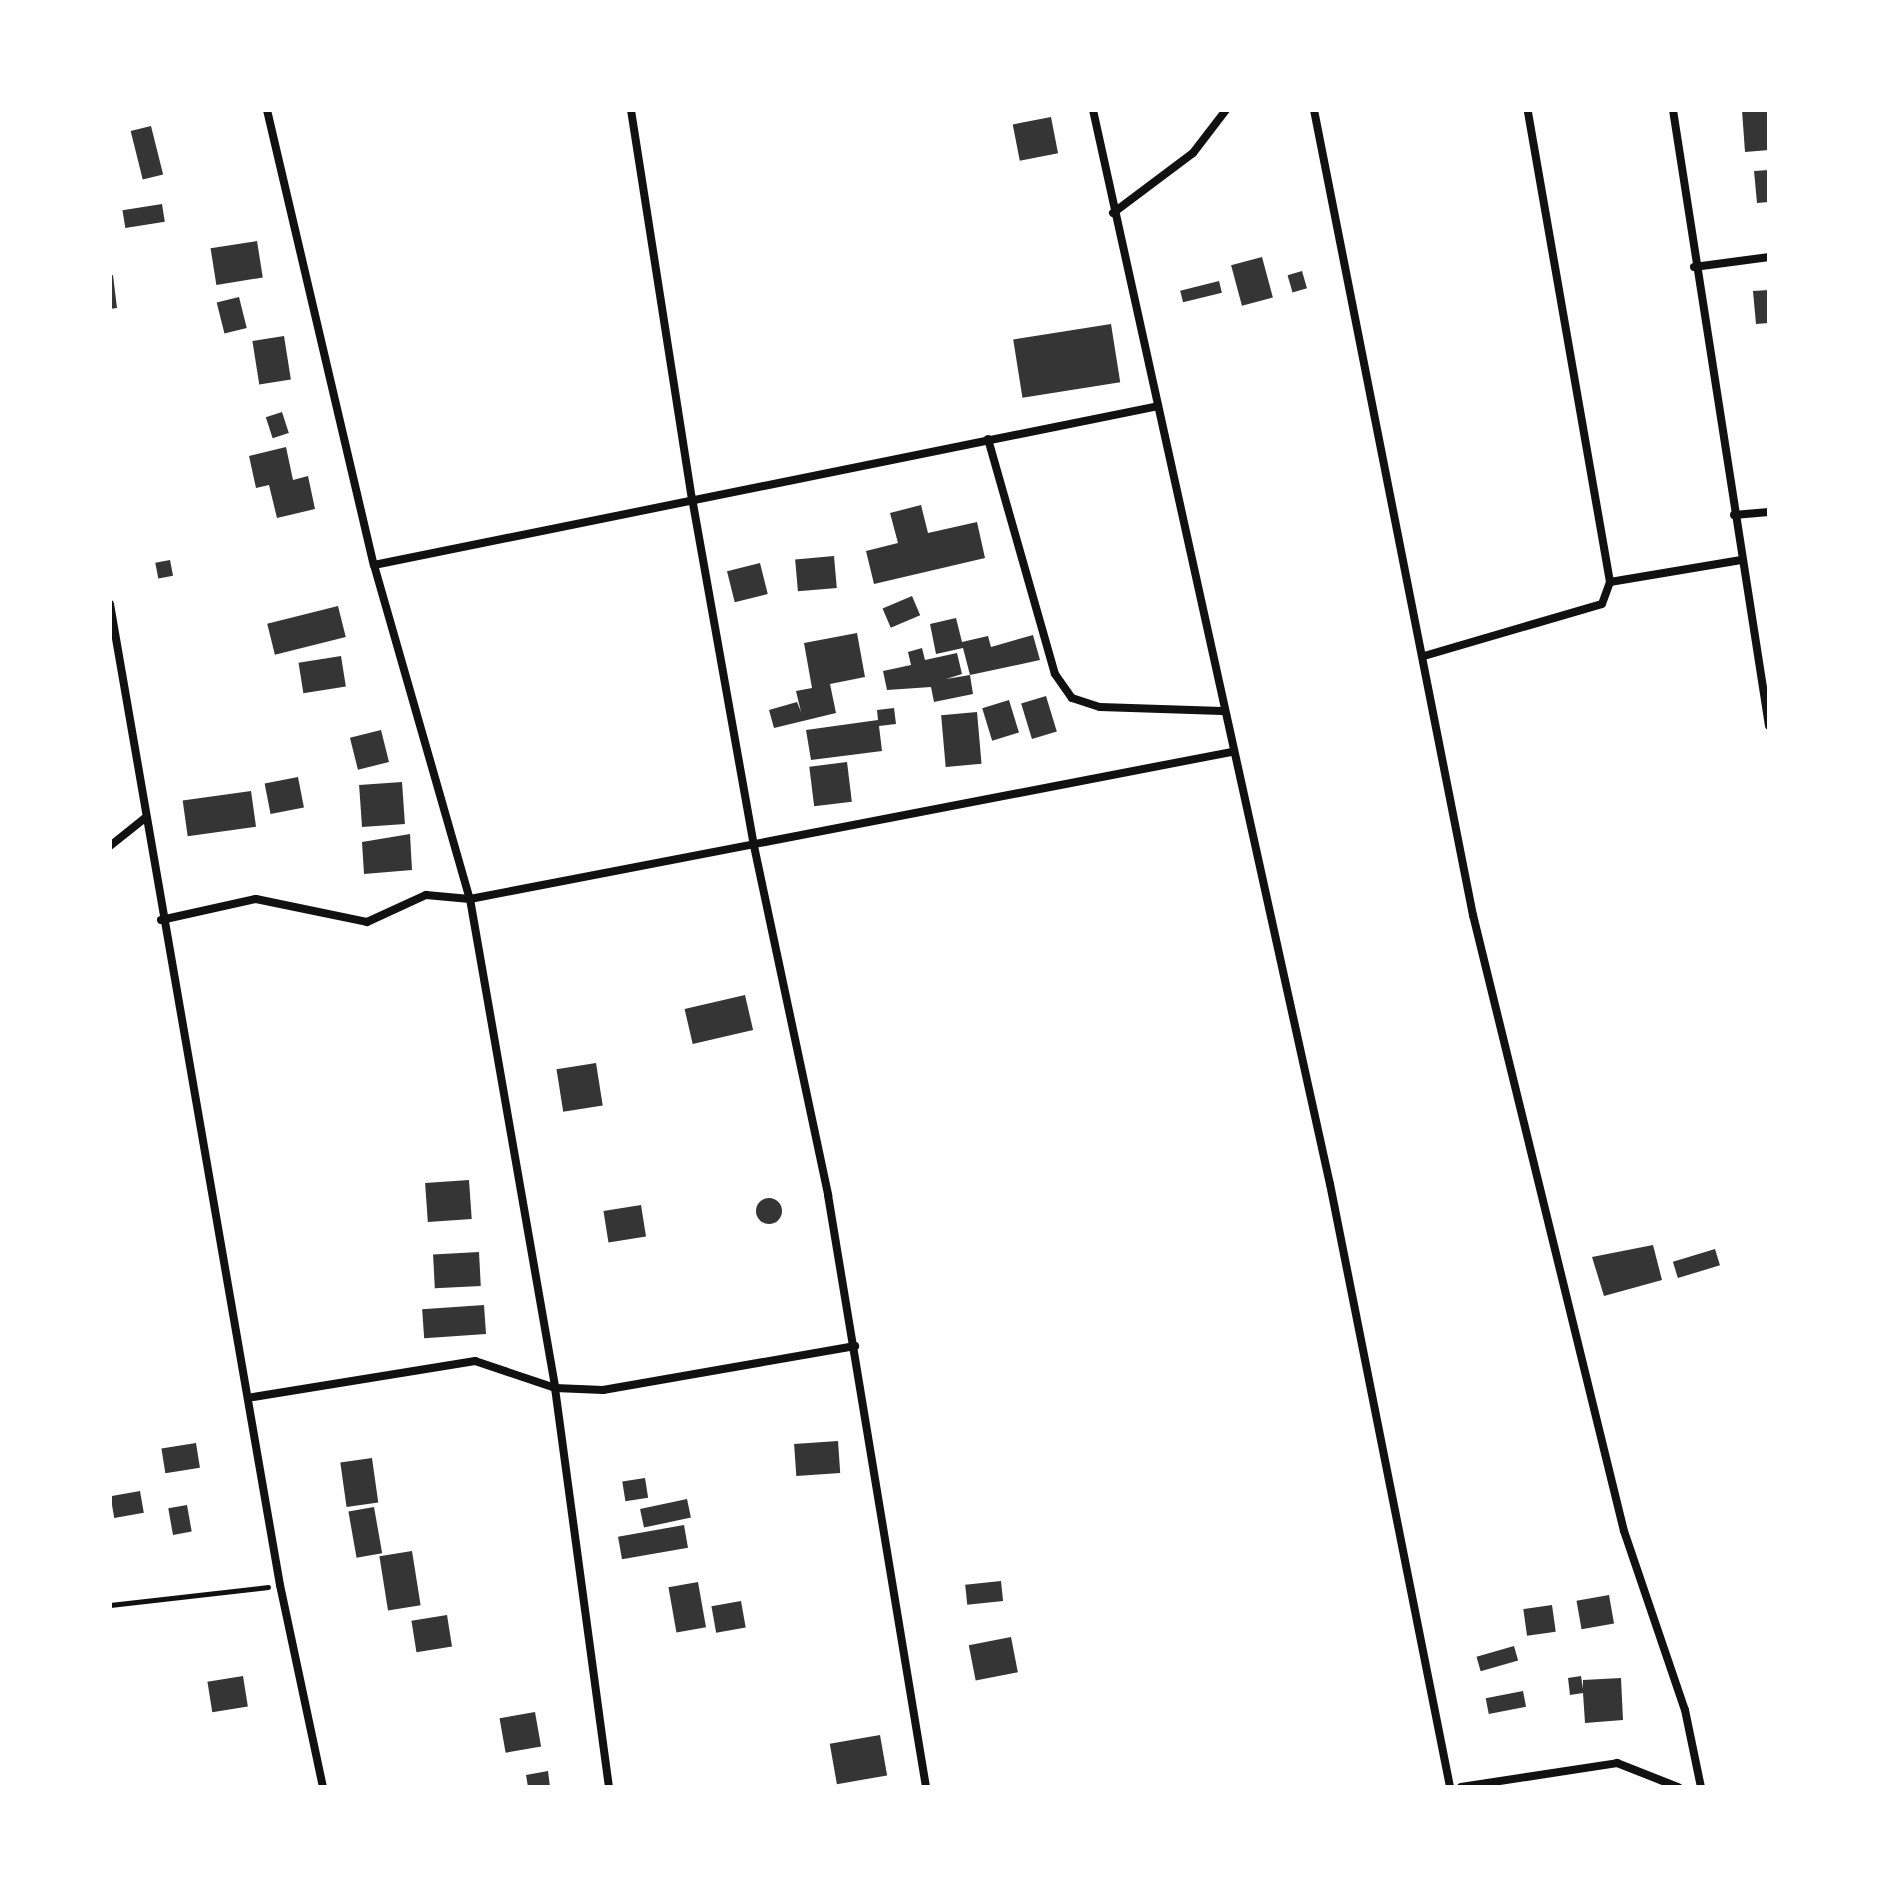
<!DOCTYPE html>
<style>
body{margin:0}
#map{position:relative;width:1879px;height:1897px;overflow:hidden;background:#fff;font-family:Georgia,serif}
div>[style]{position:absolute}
.building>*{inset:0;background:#353535;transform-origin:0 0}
.round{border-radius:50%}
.path>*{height:5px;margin:-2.5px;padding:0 2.5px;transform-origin:2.5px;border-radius:2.5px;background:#111}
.minor>*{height:8px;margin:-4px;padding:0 4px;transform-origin:4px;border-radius:4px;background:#111}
span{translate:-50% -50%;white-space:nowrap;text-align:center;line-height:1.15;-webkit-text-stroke:8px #fff;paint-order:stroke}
.frame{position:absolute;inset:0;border:112px solid #fff;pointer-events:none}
</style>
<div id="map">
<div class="building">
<div style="clip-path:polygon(1742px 110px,1769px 110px,1769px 150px,1745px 152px)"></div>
<div style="left:1051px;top:117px;width:37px;height:39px;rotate:79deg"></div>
<div style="left:151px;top:126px;width:50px;height:21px;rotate:76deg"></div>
<div style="clip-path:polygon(1769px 170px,1769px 202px,1757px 203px,1754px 171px)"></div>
<div style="left:162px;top:204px;width:18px;height:40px;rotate:81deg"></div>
<div style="left:257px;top:241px;width:37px;height:47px;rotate:81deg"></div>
<div style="left:1262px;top:257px;width:42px;height:32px;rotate:75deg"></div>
<div style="left:1302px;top:271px;width:18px;height:15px;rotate:74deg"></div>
<div style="clip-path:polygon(113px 275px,117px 308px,110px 309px,110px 276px)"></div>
<div style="left:1219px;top:281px;width:12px;height:40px;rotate:76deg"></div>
<div style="clip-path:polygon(1769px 290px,1769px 323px,1756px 324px,1753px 291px)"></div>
<div style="left:239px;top:297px;width:32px;height:23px;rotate:76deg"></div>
<div style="left:1111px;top:324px;width:59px;height:99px;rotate:81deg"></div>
<div style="left:284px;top:336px;width:44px;height:32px;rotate:81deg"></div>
<div style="left:282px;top:412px;width:22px;height:17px;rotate:72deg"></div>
<div style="clip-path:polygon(286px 447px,293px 480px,308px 476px,315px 509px,277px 518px,269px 485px,256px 488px,249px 456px)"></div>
<div style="clip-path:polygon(921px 505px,928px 533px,977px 522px,985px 558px,874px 584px,866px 551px,898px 543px,890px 513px)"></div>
<div style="left:834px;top:556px;width:32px;height:39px;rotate:85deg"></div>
<div style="left:170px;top:560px;width:16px;height:15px;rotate:79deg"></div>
<div style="left:760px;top:563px;width:32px;height:34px;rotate:76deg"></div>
<div style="left:912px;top:596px;width:21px;height:32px;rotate:67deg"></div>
<div style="left:338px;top:606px;width:32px;height:73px;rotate:76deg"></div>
<div style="clip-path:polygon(956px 618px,962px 642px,988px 636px,991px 647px,1033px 635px,1040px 660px,970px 675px,963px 648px,936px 654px,930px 624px)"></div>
<div style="clip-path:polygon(857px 633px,865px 677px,830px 684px,836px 713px,774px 728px,769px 710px,797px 702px,801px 712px,796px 691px,812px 688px,804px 643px)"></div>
<div style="clip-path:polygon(922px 648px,925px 660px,957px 653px,962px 674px,946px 679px,970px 675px,973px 694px,934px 702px,931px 687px,887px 690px,883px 671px,911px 665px,908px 652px)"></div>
<div style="left:341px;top:656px;width:31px;height:43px;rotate:81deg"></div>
<div style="left:1046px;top:696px;width:37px;height:26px;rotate:73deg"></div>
<div style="left:1009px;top:700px;width:34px;height:28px;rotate:73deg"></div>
<div style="clip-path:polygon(894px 708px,896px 724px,879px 726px,882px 751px,811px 760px,806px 730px,878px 720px,877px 710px)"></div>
<div style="left:977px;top:712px;width:52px;height:36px;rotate:85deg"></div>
<div style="left:381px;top:730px;width:33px;height:32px;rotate:76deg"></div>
<div style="left:847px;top:762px;width:40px;height:38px;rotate:83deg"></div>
<div style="left:298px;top:777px;width:31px;height:34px;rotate:79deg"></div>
<div style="left:402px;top:782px;width:42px;height:43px;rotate:86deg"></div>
<div style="left:251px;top:791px;width:36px;height:69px;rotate:82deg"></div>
<div style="clip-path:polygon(410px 834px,412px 870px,364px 874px,362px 842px)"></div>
<div style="left:745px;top:995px;width:36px;height:62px;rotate:77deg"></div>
<div style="left:596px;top:1063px;width:43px;height:40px;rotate:81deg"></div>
<div style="left:469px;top:1180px;width:39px;height:44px;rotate:86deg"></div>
<div class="round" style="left:756px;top:1198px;width:26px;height:26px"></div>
<div style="left:641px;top:1205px;width:32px;height:38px;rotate:81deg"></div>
<div style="clip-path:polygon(1653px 1245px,1662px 1280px,1604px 1296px,1592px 1257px)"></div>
<div style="left:1715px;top:1249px;width:17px;height:44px;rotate:73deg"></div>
<div style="left:479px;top:1252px;width:34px;height:46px;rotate:87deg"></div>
<div style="left:484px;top:1305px;width:29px;height:62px;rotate:86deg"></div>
<div style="left:838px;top:1441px;width:32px;height:44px;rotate:86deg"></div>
<div style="left:196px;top:1443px;width:25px;height:35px;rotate:81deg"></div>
<div style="left:372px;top:1458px;width:45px;height:32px;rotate:82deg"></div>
<div style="left:645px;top:1478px;width:20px;height:23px;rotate:81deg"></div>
<div style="left:140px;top:1491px;width:22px;height:30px;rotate:80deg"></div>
<div style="left:687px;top:1499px;width:19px;height:48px;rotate:78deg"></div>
<div style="left:187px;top:1505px;width:27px;height:19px;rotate:80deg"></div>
<div style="left:374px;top:1507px;width:47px;height:26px;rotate:80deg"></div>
<div style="left:684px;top:1525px;width:23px;height:67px;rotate:80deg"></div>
<div style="left:412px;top:1551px;width:55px;height:33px;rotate:81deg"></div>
<div style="left:1001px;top:1581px;width:20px;height:36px;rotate:84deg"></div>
<div style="left:698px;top:1582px;width:46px;height:30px;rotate:80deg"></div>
<div style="left:1609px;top:1595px;width:29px;height:33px;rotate:80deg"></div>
<div style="left:741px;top:1601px;width:27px;height:30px;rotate:80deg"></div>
<div style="left:1552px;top:1605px;width:27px;height:29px;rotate:82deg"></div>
<div style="left:447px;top:1615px;width:32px;height:36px;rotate:81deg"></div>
<div style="left:1011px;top:1637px;width:36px;height:43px;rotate:79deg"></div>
<div style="left:1514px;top:1646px;width:15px;height:39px;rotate:74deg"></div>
<div style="left:243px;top:1676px;width:31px;height:36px;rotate:81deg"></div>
<div style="clip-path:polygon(1581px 1676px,1583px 1689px,1583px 1680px,1621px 1678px,1623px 1720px,1585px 1723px,1583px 1693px,1570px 1695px,1568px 1678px)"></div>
<div style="left:1523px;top:1691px;width:16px;height:38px;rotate:79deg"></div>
<div style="left:535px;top:1712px;width:35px;height:36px;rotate:80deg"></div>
<div style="left:880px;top:1735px;width:41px;height:51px;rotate:80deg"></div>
<div style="clip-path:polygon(548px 1771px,550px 1787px,528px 1787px,526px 1775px)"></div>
</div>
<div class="path">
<div style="left:110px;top:1605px;width:159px;rotate:-6.5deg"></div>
</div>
<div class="minor">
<div style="left:267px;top:110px;width:467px;rotate:76.8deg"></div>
<div style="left:374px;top:565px;width:348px;rotate:74deg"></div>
<div style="left:470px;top:899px;width:496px;rotate:80.1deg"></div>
<div style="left:555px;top:1388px;width:403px;rotate:82.3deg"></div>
<div style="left:631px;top:110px;width:393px;rotate:81.1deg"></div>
<div style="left:692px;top:498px;width:353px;rotate:79.9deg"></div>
<div style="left:754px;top:846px;width:357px;rotate:78deg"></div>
<div style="left:828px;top:1195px;width:600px;rotate:80.6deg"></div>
<div style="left:1093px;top:110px;width:1100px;rotate:77.56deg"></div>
<div style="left:1330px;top:1184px;width:615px;rotate:78.74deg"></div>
<div style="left:1314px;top:110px;width:821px;rotate:78.83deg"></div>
<div style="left:1473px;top:915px;width:634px;rotate:76.23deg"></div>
<div style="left:1624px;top:1531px;width:189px;rotate:71.2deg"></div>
<div style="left:1685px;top:1710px;width:79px;rotate:78.3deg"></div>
<div style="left:1673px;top:110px;width:623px;rotate:81.14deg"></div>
<div style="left:1113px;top:213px;width:100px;rotate:-36.9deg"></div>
<div style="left:1193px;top:153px;width:54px;rotate:-52.5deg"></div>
<div style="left:1694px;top:267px;width:76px;rotate:-7.6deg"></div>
<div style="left:988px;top:439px;width:244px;rotate:74.1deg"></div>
<div style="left:1055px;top:674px;width:29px;rotate:55deg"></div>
<div style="left:1072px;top:698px;width:29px;rotate:18deg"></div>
<div style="left:1100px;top:707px;width:122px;rotate:1.9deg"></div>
<div style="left:1734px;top:515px;width:35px;rotate:-5deg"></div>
<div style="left:374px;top:565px;width:800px;rotate:-11.46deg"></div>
<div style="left:1610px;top:582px;width:133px;rotate:-9.5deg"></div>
<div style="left:110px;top:604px;width:996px;rotate:80.17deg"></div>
<div style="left:280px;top:1585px;width:207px;rotate:78deg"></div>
<div style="left:1424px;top:656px;width:185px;rotate:-16.3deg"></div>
<div style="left:1602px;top:604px;width:23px;rotate:-70deg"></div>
<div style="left:1610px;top:582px;width:479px;rotate:-99.9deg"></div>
<div style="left:110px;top:846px;width:45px;rotate:-38.7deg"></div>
<div style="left:161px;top:920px;width:97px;rotate:-12.5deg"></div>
<div style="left:256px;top:899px;width:113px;rotate:11.7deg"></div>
<div style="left:367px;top:922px;width:65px;rotate:-24.6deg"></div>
<div style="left:426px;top:895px;width:44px;rotate:5.2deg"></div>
<div style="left:470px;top:899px;width:775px;rotate:-10.93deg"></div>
<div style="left:253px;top:1397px;width:225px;rotate:-9.2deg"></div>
<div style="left:475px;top:1361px;width:84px;rotate:18.6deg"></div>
<div style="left:555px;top:1388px;width:48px;rotate:2.4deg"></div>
<div style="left:603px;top:1390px;width:256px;rotate:-9.9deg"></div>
<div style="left:1461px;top:1787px;width:158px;rotate:-8.7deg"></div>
<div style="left:1617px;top:1763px;width:66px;rotate:21.5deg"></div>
</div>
<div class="frame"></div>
</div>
